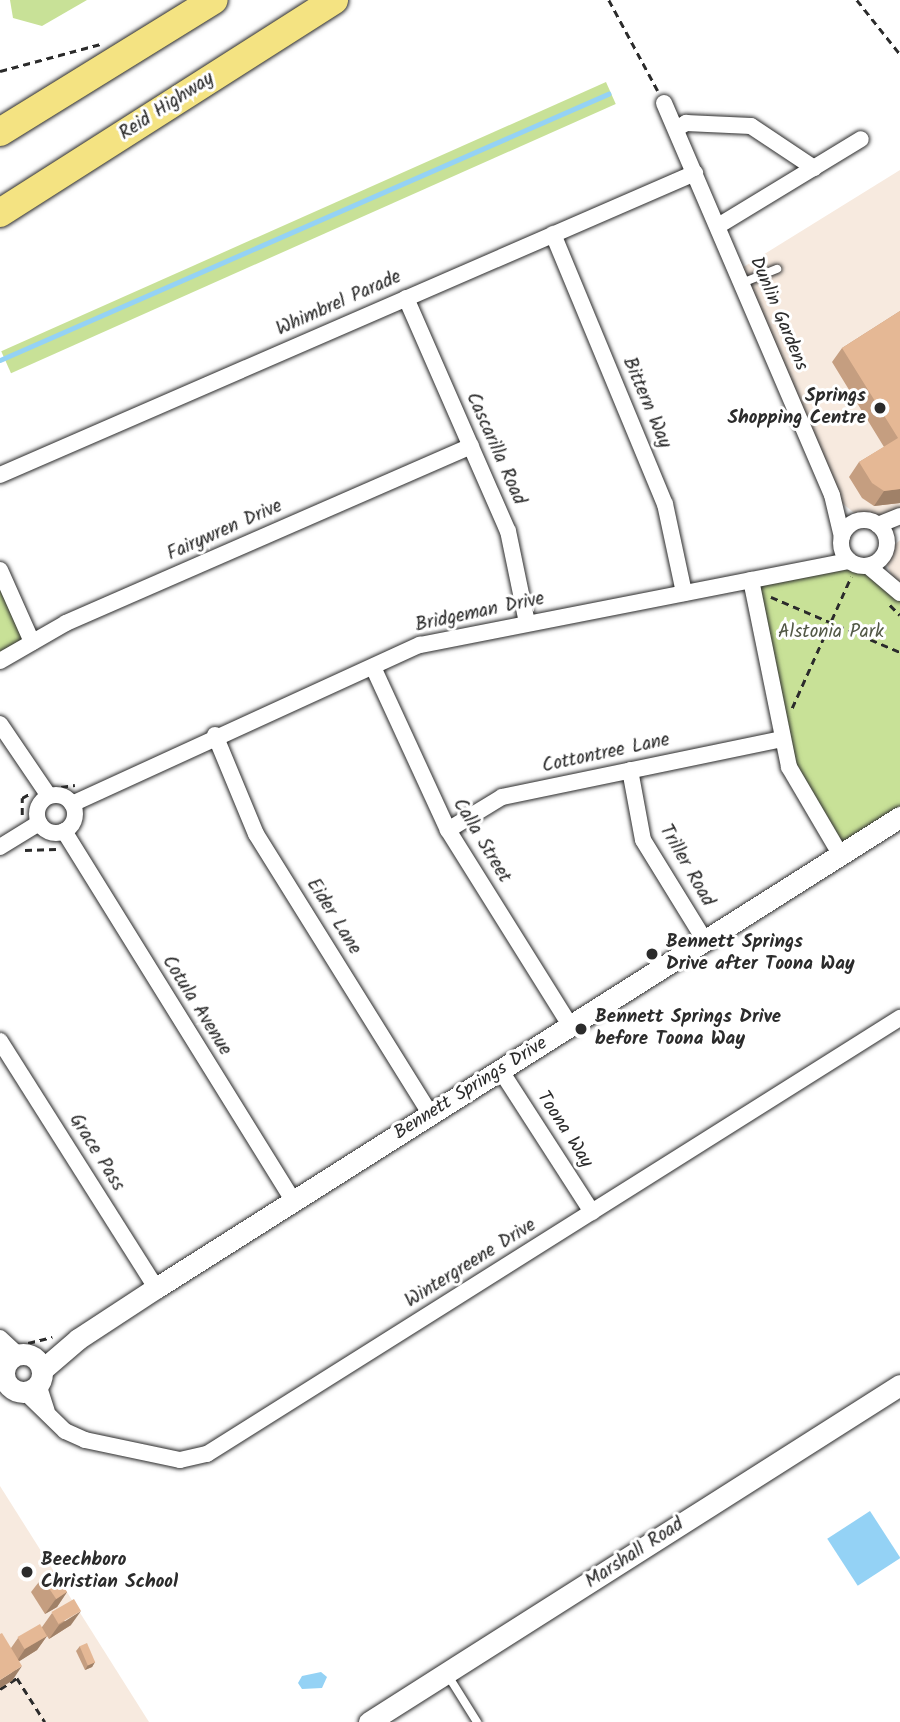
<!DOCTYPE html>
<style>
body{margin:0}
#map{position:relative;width:900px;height:1722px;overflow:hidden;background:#fff;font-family:Kalam,sans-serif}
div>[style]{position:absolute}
.built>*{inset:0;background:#f7eadf}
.green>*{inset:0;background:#c8e197;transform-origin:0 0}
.water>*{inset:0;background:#94d2f5;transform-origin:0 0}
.stream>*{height:4.5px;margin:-2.25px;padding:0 2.25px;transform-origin:2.25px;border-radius:2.25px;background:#94d2f5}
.path>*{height:2.5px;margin-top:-1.25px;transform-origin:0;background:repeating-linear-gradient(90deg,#2b2b2b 0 7px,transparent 0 12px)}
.roads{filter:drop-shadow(0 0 2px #2b2b2b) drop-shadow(0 0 2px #2b2b2b)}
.lane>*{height:8px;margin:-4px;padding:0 4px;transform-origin:4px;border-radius:4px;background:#fff}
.street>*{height:16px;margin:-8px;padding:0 8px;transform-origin:8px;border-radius:8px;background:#fff}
.street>.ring{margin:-8px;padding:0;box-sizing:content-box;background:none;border:16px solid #fff;border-radius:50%}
.secondary>*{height:21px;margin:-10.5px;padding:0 10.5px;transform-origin:10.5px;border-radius:10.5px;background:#fff}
.secondary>.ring{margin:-10.5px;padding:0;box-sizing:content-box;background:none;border:21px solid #fff;border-radius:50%}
.highway>*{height:28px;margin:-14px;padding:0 14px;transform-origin:14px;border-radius:14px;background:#f4e382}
.wall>*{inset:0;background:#c59e80}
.shaded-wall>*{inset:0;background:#a08168}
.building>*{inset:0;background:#e5b895;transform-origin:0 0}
.dots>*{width:19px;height:19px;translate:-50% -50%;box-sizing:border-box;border:4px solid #fff;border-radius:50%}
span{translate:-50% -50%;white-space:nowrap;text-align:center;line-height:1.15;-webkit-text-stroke:6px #fff;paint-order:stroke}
.street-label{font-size:19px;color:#2b2b2b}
.poi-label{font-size:19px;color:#2b2b2b;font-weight:700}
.right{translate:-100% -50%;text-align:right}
.left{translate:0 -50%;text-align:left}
.park-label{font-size:19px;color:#525846}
</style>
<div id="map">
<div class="built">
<div style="clip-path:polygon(900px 170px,900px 516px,878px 525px,863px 520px,832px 495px,737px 271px)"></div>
<div style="clip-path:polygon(900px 540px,900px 594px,883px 556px)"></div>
<div style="clip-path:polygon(0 1486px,149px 1722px,0 1722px)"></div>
</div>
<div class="green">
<div style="clip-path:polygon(10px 0,87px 0,42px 26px,13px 18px)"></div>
<div style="left:606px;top:82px;width:24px;height:662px;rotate:66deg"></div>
<div style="clip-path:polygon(856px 565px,900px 594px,900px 817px,840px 854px,789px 767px,751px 580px)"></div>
<div style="clip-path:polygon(0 570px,32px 642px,0 661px)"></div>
</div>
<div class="water">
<div style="left:870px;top:1511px;width:56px;height:51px;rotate:57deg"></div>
<div style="clip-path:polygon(321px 1672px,327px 1677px,322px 1688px,302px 1689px,298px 1683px,302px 1676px)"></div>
</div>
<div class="stream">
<div style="left:0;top:360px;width:664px;rotate:-23.63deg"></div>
</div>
<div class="path">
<div style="left:609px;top:0;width:103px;rotate:61.7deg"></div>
<div style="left:857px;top:0;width:69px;rotate:51.5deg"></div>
<div style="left:0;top:71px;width:105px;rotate:-15deg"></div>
<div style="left:771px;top:597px;width:140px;rotate:23.1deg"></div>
<div style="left:890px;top:605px;width:14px;rotate:45deg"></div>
<div style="left:792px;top:708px;width:144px;rotate:-65.8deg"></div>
<div style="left:61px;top:787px;width:14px;rotate:-8deg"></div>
<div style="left:22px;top:815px;width:17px;rotate:-90deg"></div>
<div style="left:22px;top:798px;width:10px;rotate:-29deg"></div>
<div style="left:25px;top:850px;width:31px;rotate:-2deg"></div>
<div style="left:28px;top:1343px;width:25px;rotate:-14deg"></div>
<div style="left:0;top:1689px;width:20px;rotate:-33deg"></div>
<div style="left:17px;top:1678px;width:52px;rotate:57.5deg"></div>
</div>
<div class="roads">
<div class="lane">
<div style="left:742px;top:283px;width:38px;rotate:-22deg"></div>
<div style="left:447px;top:1674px;width:57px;rotate:58deg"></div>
</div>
<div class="street">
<div style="left:664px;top:103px;width:426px;rotate:66.8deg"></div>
<div style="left:832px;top:495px;width:43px;rotate:76.6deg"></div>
<div style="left:676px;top:129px;width:12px;rotate:-31deg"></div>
<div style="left:686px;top:123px;width:65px;rotate:2.6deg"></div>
<div style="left:751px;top:126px;width:76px;rotate:33.7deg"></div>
<div style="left:718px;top:226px;width:167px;rotate:-31.3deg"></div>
<div style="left:553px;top:234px;width:292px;rotate:67.5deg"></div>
<div style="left:665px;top:504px;width:91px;rotate:77.9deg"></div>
<div style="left:406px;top:298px;width:254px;rotate:66.4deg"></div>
<div style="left:508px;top:531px;width:94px;rotate:78.3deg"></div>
<div style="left:0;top:475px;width:758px;rotate:-23.49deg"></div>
<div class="ring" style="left:841px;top:520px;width:30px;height:30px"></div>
<div style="left:878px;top:525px;width:24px;rotate:-22deg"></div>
<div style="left:868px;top:566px;width:42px;rotate:40.2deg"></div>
<div style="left:0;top:570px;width:79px;rotate:66deg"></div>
<div style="left:751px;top:580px;width:191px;rotate:78.5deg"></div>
<div style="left:789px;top:767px;width:101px;rotate:59.6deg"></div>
<div style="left:0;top:661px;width:76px;rotate:-29.9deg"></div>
<div style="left:66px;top:623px;width:442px;rotate:-23.6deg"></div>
<div style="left:373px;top:667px;width:179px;rotate:65.3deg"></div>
<div style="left:448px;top:830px;width:232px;rotate:58deg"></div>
<div style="left:0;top:724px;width:87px;rotate:55.8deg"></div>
<div style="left:215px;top:735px;width:107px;rotate:67.5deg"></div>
<div style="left:256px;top:834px;width:329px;rotate:58.1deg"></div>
<div style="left:630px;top:770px;width:71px;rotate:79.5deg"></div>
<div style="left:643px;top:840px;width:116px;rotate:58.4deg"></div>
<div class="ring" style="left:37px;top:795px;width:22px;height:22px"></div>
<div style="left:72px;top:804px;width:383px;rotate:-24.6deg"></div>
<div style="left:420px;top:645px;width:437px;rotate:-11.1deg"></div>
<div style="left:448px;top:830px;width:63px;rotate:-31.4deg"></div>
<div style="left:502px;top:797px;width:286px;rotate:-11.7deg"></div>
<div style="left:64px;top:831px;width:437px;rotate:58.2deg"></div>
<div style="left:0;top:847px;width:46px;rotate:-31.6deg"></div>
<div style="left:0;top:1041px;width:292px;rotate:57.7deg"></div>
<div style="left:501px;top:1071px;width:168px;rotate:57.2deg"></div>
<div style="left:0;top:1338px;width:25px;rotate:43deg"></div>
<div style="left:0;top:1353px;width:14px;rotate:65deg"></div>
<div style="left:38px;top:1384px;width:28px;rotate:72deg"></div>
<div style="left:25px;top:1392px;width:56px;rotate:44.3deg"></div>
<div style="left:65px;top:1431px;width:22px;rotate:24deg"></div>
<div style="left:85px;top:1440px;width:97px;rotate:11.9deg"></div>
<div style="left:180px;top:1460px;width:28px;rotate:-13deg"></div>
<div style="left:207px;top:1454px;width:819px;rotate:-32.18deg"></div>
</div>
<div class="secondary">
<div class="ring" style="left:4px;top:1354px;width:17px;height:17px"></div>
<div style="left:42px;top:1370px;width:48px;rotate:-40.7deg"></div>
<div style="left:78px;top:1339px;width:93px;rotate:-33.2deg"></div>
<div style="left:156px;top:1288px;width:881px;rotate:-32.34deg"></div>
<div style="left:369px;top:1722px;width:629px;rotate:-32.4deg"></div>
</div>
<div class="highway">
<div style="left:0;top:132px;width:251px;rotate:-31.7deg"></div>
<div style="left:0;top:213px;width:396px;rotate:-32.5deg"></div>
</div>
</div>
<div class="wall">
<div style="clip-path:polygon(900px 311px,900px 503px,874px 506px,862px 498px,849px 477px,859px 462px,884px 447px,832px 362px,842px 348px)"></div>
<div style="clip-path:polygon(42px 1578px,67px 1592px,57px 1607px,45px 1614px,31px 1592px)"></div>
<div style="clip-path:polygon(52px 1613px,71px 1625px,49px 1639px,47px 1636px,37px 1650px,19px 1661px,12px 1681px,11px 1648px,18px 1638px,42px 1627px)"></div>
<div style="clip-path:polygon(80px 1646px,95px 1662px,92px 1667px,85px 1670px,76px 1651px)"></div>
</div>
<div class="shaded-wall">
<div style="clip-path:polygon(900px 489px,900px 503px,874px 506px,884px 491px)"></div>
<div style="clip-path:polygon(67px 1592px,57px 1607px,45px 1614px,55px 1600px)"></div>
<div style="clip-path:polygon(81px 1611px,71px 1625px,49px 1639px,59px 1625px)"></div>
<div style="clip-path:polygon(47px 1636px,37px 1650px,15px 1664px,25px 1649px)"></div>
<div style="clip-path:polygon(95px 1662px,92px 1667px,85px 1670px,88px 1665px)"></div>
<div style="clip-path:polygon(22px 1666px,12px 1681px,0 1688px,0 1680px)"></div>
</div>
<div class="building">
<div style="clip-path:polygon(900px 311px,900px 489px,884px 491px,872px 483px,859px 462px,898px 438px,842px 348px)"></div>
<div style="left:53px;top:1571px;width:25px;height:13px;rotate:56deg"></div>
<div style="left:74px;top:1599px;width:14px;height:26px;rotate:60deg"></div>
<div style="left:40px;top:1624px;width:14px;height:26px;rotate:60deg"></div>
<div style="clip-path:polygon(2px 1633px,22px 1666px,0 1680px,0 1634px)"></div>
<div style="left:87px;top:1643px;width:21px;height:8px;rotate:67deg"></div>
</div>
<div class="dots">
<div style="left:880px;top:408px;background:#2b2b2b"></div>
<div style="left:652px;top:954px;background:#2b2b2b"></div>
<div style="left:581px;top:1029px;background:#2b2b2b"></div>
<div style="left:27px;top:1572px;background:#2b2b2b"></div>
</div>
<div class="street-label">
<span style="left:167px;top:107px;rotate:-33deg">Reid Highway</span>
<span style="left:339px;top:304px;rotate:-24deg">Whimbrel Parade</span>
<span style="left:778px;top:314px;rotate:67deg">Dunlin Gardens</span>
<span style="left:646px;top:403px;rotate:67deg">Bittern Way</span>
<span style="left:495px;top:449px;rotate:66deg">Cascarilla Road</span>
<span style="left:225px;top:531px;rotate:-24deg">Fairywren Drive</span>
<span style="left:480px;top:613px;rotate:-12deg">Bridgeman Drive</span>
<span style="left:606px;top:754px;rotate:-12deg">Cottontree Lane</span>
<span style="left:481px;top:841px;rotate:59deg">Calla Street</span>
<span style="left:686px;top:866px;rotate:60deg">Triller Road</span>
<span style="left:333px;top:917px;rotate:58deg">Eider Lane</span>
<span style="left:196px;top:1006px;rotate:58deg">Cotula Avenue</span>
<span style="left:471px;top:1089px;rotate:-32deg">Bennett Springs Drive</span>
<span style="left:564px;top:1130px;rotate:57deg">Toona Way</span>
<span style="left:96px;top:1153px;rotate:58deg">Grace Pass</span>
<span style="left:471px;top:1264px;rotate:-32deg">Wintergreene Drive</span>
<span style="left:635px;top:1554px;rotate:-33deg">Marshall Road</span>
</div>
<div class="poi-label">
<span class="right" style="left:866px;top:408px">Springs<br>Shopping Centre</span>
<span class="left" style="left:666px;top:954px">Bennett Springs<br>Drive after Toona Way</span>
<span class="left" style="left:595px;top:1029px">Bennett Springs Drive<br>before Toona Way</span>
<span class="left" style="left:41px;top:1572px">Beechboro<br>Christian School</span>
</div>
<div class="park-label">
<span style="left:831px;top:633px">Alstonia Park</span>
</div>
</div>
